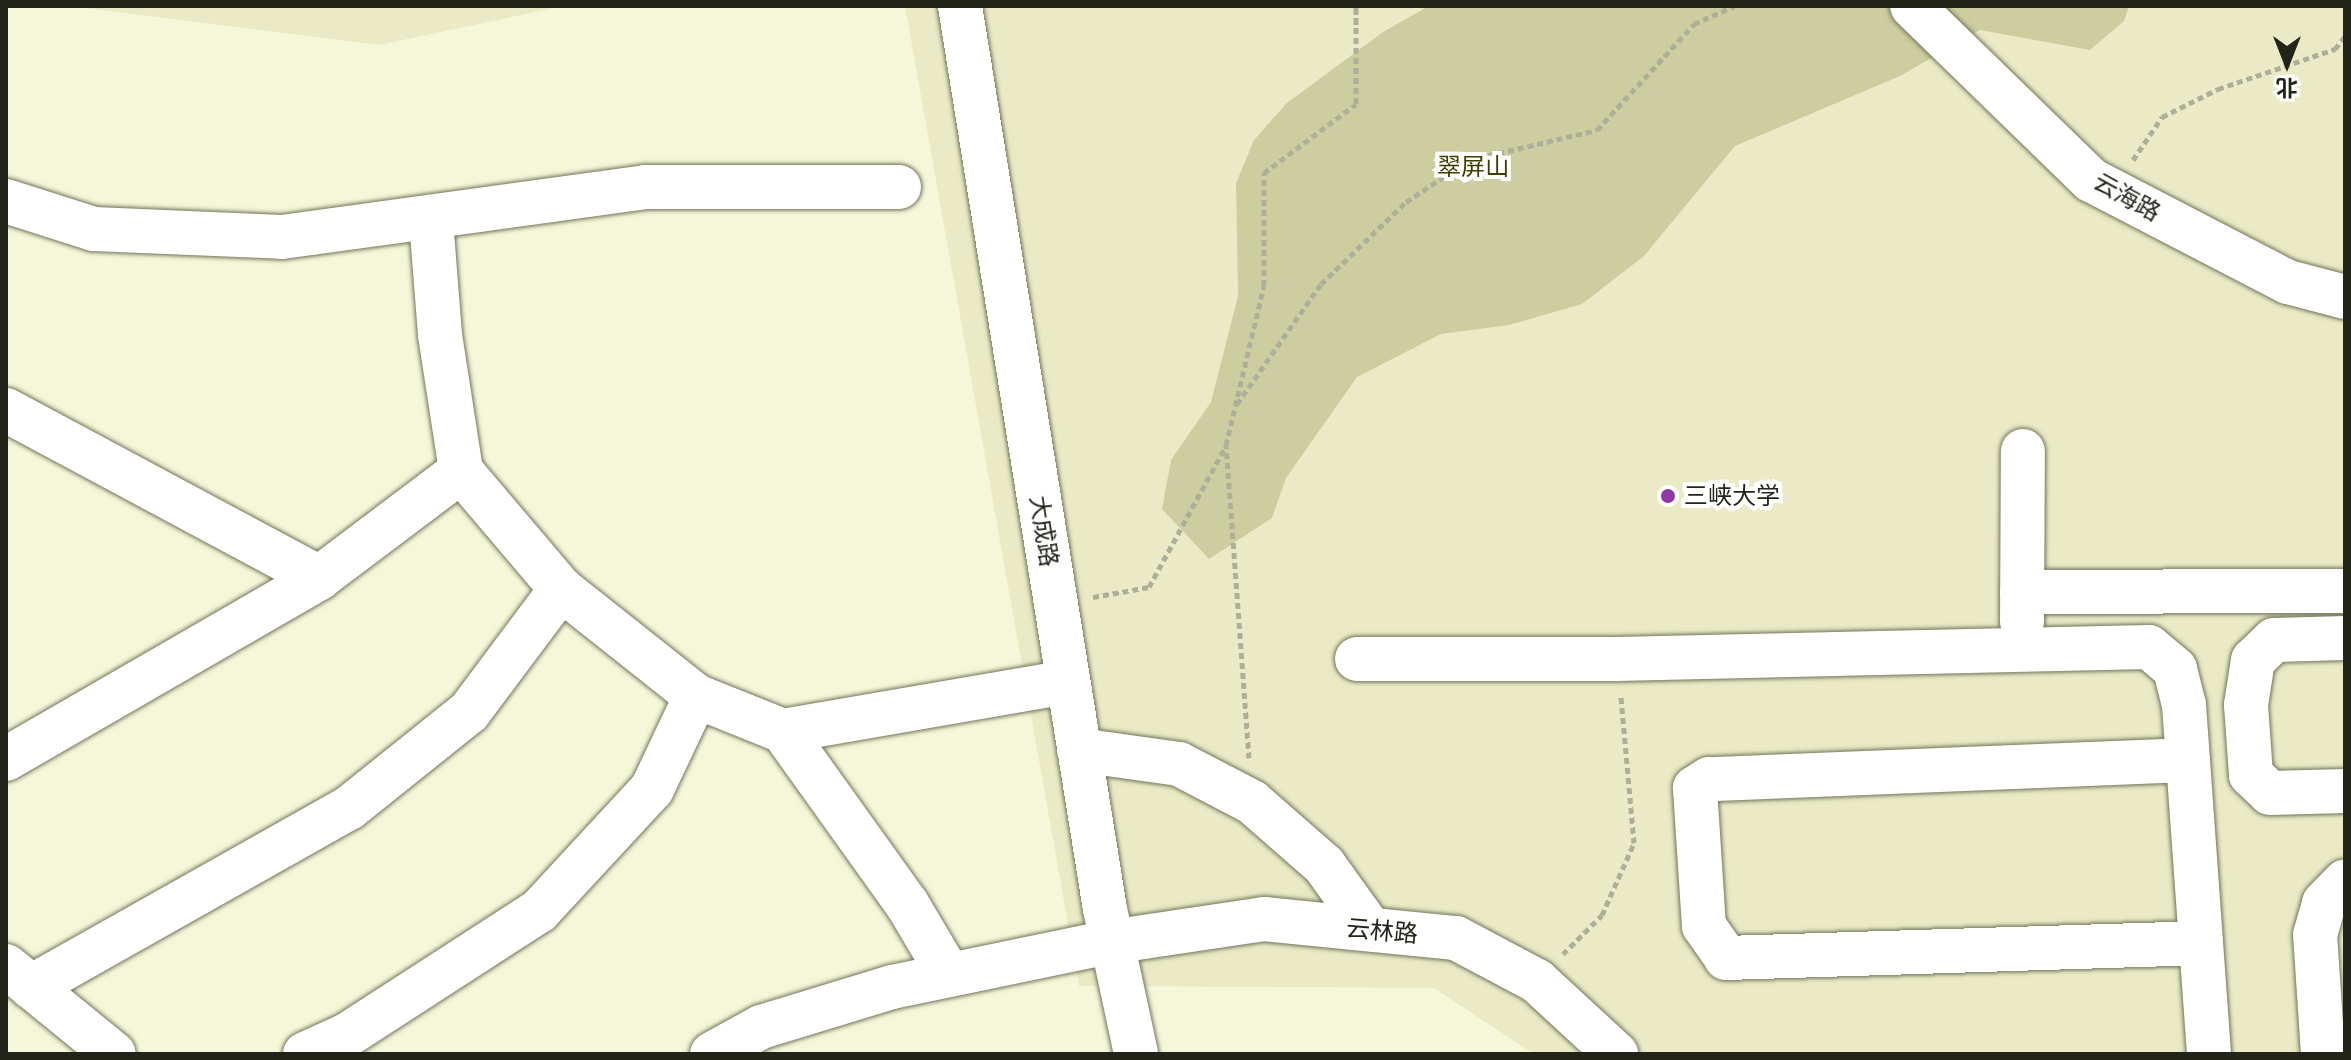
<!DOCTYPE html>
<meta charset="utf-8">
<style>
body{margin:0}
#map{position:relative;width:2351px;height:1060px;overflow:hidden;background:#f5f7d9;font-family:Raleway,"Noto Sans SC",sans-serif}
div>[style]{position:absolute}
.built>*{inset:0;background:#eaebc6}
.green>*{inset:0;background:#ccce9f}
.path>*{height:5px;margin-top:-2.5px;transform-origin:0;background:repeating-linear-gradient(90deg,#aeaf98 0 6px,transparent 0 10px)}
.roads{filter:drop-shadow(0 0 2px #73745a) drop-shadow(0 0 2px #73745a)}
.minor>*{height:44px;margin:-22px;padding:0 22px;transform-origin:22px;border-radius:22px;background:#fff}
.dots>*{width:22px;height:22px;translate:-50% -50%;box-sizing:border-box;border:4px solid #fff;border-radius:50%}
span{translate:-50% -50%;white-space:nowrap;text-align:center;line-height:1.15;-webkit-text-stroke:8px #fff;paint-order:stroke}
.park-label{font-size:24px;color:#3f3e00}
.street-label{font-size:24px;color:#232419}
.poi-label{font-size:24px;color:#232419}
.left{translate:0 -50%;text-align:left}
.frame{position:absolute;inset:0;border:8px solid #232419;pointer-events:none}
.north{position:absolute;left:2247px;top:24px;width:80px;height:80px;-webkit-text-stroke:6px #fff;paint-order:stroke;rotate:180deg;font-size:22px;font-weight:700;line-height:32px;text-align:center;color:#232419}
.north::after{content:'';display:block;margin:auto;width:28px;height:36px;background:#232419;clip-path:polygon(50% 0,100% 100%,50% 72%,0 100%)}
</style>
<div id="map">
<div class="built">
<div style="clip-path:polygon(69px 6px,564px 6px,379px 45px)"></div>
<div style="clip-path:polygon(905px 6px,2345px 6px,2345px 1054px,1534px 1054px,1434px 988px,1079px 986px)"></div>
</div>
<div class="green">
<div style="clip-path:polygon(1429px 6px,2129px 6px,2124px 21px,2090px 50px,1980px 30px,1900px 76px,1735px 146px,1644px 256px,1582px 304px,1509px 325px,1441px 334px,1357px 377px,1286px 478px,1272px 518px,1209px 559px,1162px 509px,1171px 460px,1211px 402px,1238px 296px,1236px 183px,1254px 140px,1287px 103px,1383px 32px)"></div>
</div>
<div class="path">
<div style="left:2133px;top:160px;width:52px;rotate:-56deg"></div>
<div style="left:2162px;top:117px;width:63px;rotate:-26.6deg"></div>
<div style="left:2218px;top:89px;width:124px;rotate:-18.9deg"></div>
<div style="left:2335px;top:49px;width:16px;rotate:-52deg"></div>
<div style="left:1237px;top:404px;width:146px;rotate:-55deg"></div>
<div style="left:1321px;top:284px;width:118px;rotate:-44deg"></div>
<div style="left:1406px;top:202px;width:76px;rotate:-33.7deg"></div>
<div style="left:1469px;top:160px;width:131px;rotate:-13.2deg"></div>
<div style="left:1597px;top:130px;width:144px;rotate:-47.5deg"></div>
<div style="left:1694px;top:24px;width:44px;rotate:-24.2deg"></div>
<div style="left:1093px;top:597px;width:57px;rotate:-10.1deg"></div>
<div style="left:1149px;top:587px;width:161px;rotate:-61.4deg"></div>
<div style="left:1249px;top:758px;width:314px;rotate:-94.2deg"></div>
<div style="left:1226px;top:445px;width:164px;rotate:-76.6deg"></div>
<div style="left:1264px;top:285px;width:112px;rotate:-90deg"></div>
<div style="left:1264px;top:173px;width:115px;rotate:-36.9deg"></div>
<div style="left:1356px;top:104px;width:98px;rotate:-90deg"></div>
<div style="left:1563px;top:954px;width:55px;rotate:-45deg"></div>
<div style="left:1602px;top:915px;width:79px;rotate:-66deg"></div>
<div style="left:1634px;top:843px;width:148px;rotate:-95.1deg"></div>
</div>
<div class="roads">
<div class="minor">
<div style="left:960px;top:6px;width:915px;rotate:80.88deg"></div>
<div style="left:1105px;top:909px;width:148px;rotate:77.9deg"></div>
<div style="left:1912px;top:6px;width:250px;rotate:44.2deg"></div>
<div style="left:2091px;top:180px;width:222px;rotate:27.4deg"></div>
<div style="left:2288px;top:282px;width:59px;rotate:14.7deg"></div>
<div style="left:6px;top:201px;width:92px;rotate:17.7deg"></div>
<div style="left:94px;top:229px;width:188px;rotate:2.4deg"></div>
<div style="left:282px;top:237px;width:366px;rotate:-7.8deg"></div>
<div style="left:645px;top:187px;width:254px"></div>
<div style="left:431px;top:220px;width:115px;rotate:85.5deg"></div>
<div style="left:440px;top:335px;width:138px;rotate:81.2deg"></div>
<div style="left:461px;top:471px;width:155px;rotate:49.7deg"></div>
<div style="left:561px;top:589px;width:172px;rotate:38.4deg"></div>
<div style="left:696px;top:696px;width:94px;rotate:21.9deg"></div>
<div style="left:783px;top:731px;width:213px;rotate:54.4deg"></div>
<div style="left:907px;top:904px;width:82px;rotate:59.4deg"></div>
<div style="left:6px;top:410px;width:355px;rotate:28.2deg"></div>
<div style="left:2022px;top:592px;width:323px;rotate:-0.2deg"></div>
<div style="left:2022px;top:622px;width:171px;rotate:-89.7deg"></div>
<div style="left:2345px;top:638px;width:71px;rotate:178.4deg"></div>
<div style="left:2274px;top:640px;width:29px;rotate:136deg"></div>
<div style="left:2253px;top:660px;width:46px;rotate:98.8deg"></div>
<div style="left:2246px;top:705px;width:70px;rotate:85.9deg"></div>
<div style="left:2251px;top:775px;width:26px;rotate:43deg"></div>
<div style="left:2270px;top:793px;width:75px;rotate:-1.5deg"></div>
<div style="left:1357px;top:659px;width:259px"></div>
<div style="left:1616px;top:659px;width:533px;rotate:-1.29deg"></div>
<div style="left:2149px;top:647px;width:34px;rotate:40deg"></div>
<div style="left:2175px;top:669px;width:37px;rotate:76deg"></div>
<div style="left:2184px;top:705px;width:350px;rotate:85.9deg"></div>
<div style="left:783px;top:731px;width:289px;rotate:-9.8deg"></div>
<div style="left:1079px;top:750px;width:101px;rotate:8deg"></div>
<div style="left:1179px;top:764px;width:82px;rotate:27.5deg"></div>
<div style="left:1252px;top:802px;width:96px;rotate:41.2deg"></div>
<div style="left:1324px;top:865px;width:79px;rotate:54.3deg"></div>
<div style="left:6px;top:759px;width:362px;rotate:-30deg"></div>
<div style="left:319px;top:578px;width:178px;rotate:-37deg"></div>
<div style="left:2188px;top:760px;width:479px;rotate:177.7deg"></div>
<div style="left:1709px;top:779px;width:17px;rotate:147deg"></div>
<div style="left:1695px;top:788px;width:138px;rotate:86.3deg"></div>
<div style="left:1704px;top:926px;width:39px;rotate:55deg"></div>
<div style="left:1726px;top:958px;width:475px;rotate:-1.8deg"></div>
<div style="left:6px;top:966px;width:139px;rotate:39.2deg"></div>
<div style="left:31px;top:987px;width:365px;rotate:-29.4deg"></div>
<div style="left:349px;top:808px;width:154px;rotate:-38.7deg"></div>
<div style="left:469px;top:712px;width:154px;rotate:-53.2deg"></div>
<div style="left:305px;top:1054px;width:46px;rotate:-24.3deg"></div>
<div style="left:347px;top:1035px;width:229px;rotate:-32.9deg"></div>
<div style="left:539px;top:911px;width:166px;rotate:-47.2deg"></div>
<div style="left:652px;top:789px;width:103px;rotate:-64.7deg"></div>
<div style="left:712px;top:1054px;width:56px;rotate:-28.9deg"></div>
<div style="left:761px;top:1027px;width:137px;rotate:-17deg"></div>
<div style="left:892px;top:987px;width:223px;rotate:-11.7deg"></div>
<div style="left:1110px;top:942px;width:156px;rotate:-8.5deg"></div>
<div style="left:1264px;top:919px;width:193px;rotate:5.7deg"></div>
<div style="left:1456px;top:938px;width:92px;rotate:28deg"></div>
<div style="left:1537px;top:981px;width:108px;rotate:42.7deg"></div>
<div style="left:2323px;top:1054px;width:119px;rotate:-93.8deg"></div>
<div style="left:2315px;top:935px;width:33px;rotate:-74deg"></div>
<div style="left:2324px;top:903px;width:30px;rotate:-46deg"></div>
</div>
</div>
<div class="dots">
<div style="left:1668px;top:496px;background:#9039a6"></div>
</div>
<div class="park-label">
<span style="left:1473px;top:167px">翠屏山</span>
</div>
<div class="street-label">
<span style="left:2127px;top:197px;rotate:29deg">云海路</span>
<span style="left:1044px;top:531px;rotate:81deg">大成路</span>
<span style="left:1382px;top:931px;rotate:5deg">云林路</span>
</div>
<div class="poi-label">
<span class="left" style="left:1684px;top:496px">三峡大学</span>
</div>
<div class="frame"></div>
<div class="north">北</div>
</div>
